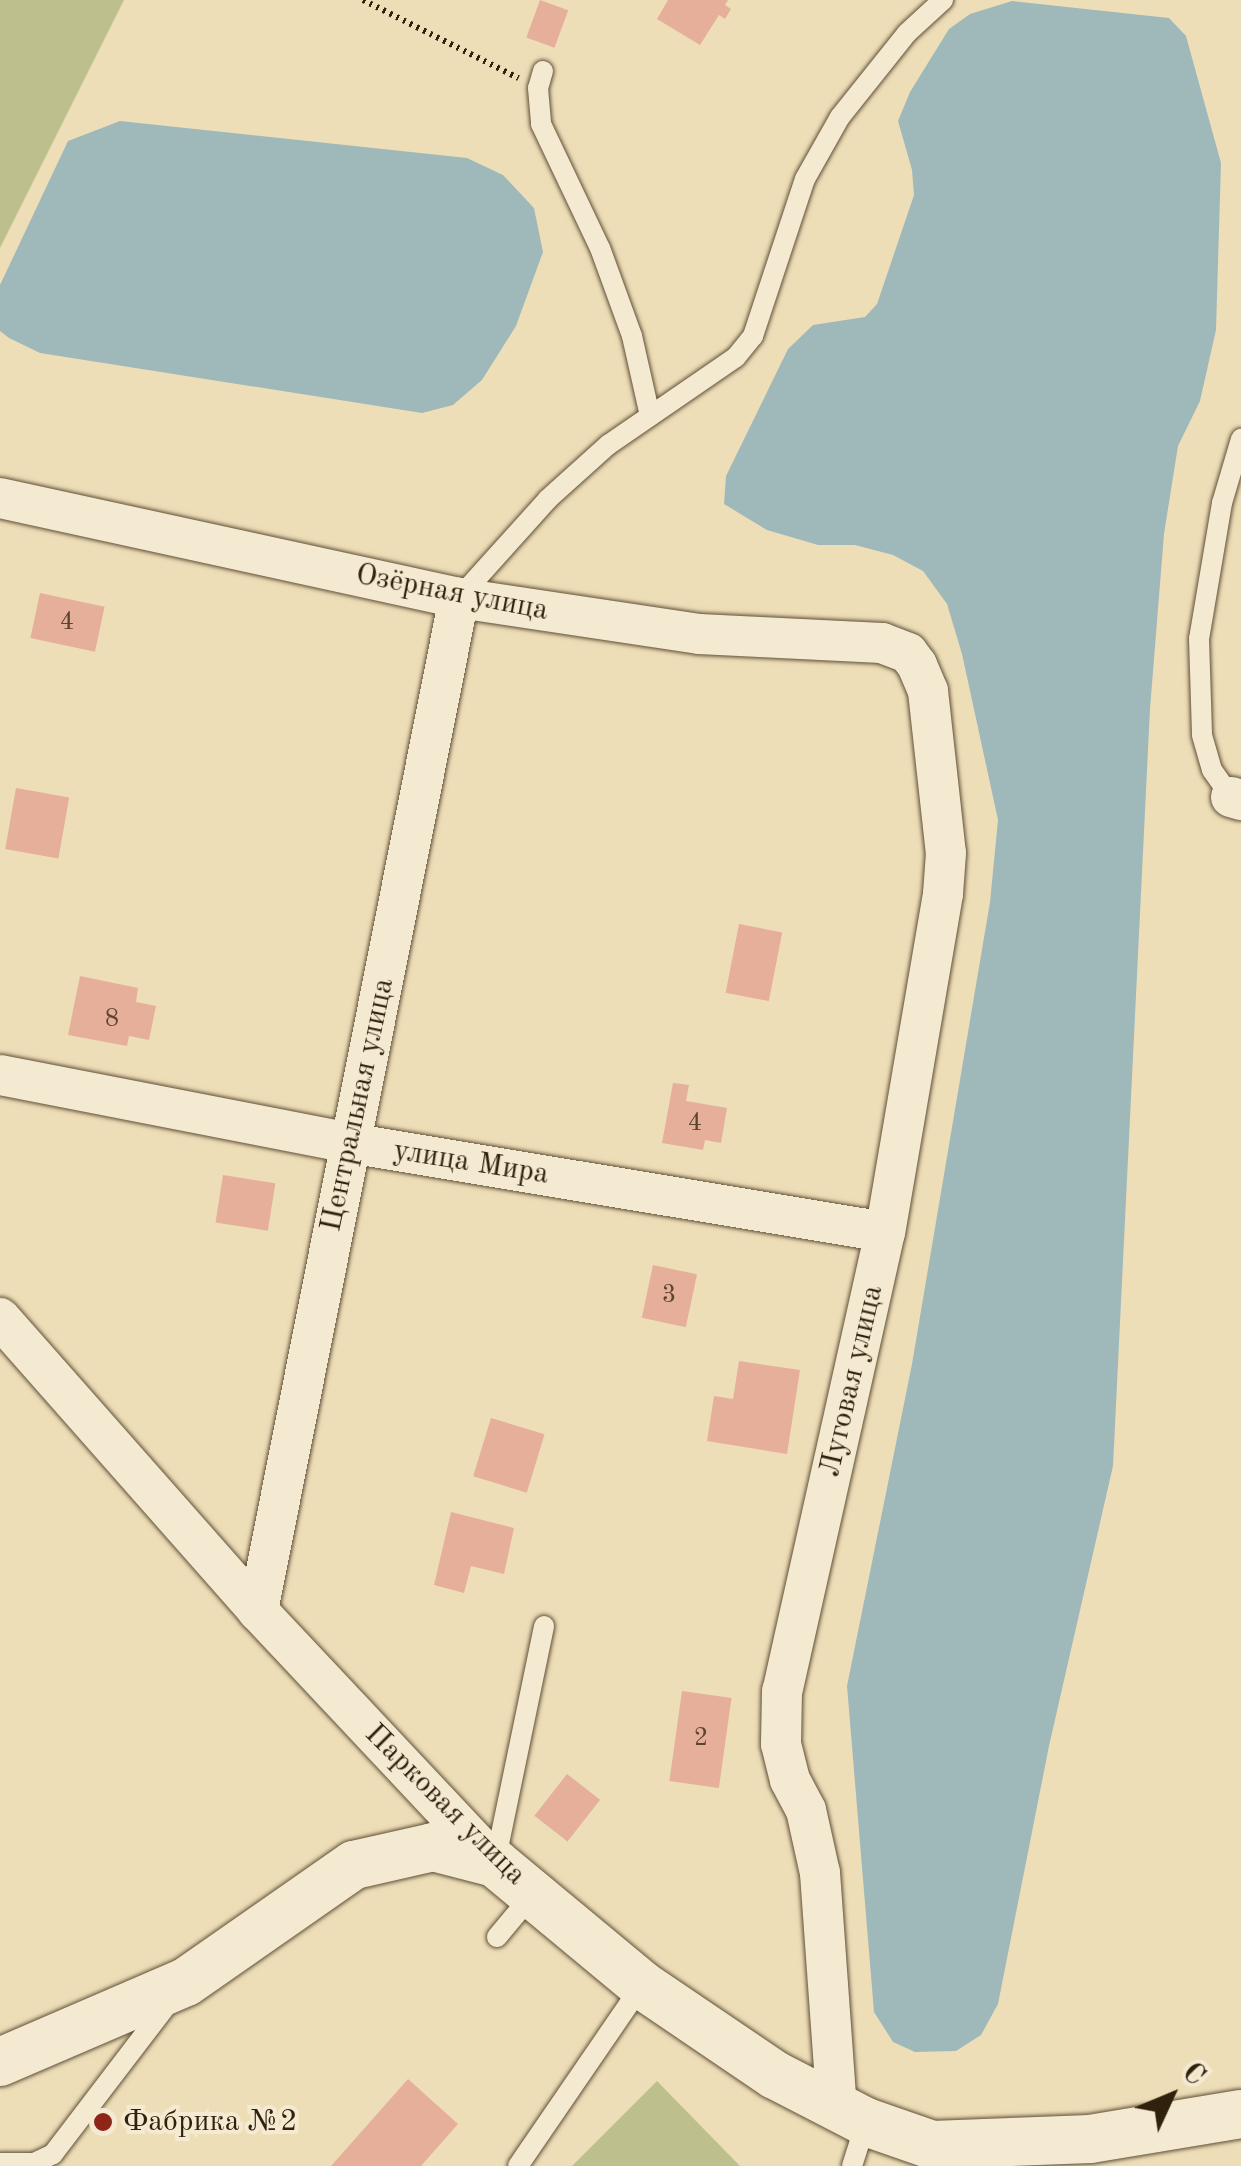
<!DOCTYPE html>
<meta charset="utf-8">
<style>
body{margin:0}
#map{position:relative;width:1241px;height:2166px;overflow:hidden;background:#eedeb8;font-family:"Old Standard TT",serif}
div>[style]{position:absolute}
.green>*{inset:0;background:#bdc08c}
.water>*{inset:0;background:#9fb9ba}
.building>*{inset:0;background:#e5af9a;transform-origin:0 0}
.path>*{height:6px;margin-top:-3px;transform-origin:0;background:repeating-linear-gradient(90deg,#30210c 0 2.5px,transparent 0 7.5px)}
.roads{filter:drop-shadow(0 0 2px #605037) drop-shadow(0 0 2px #605037)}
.service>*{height:20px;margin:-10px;padding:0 10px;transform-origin:10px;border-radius:10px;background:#f4ead1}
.minor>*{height:40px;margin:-20px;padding:0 20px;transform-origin:20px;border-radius:20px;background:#f4ead1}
.tertiary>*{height:48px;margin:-24px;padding:0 24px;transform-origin:24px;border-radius:24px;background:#f4ead1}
.dots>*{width:28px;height:28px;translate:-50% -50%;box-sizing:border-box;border:5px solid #f4ead1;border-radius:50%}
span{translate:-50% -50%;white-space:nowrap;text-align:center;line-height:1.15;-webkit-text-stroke:8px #f4ead1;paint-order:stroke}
.number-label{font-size:25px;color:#5d4430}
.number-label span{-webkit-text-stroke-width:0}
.street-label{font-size:30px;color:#30210c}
.poi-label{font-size:30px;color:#30210c}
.left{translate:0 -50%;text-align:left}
.north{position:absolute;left:1121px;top:2046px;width:100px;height:100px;-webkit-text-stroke:8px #f4ead1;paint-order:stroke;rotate:46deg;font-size:28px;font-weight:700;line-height:40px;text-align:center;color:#30210c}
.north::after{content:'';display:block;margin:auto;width:35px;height:45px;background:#30210c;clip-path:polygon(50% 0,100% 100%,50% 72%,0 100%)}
</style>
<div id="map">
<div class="green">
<div style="clip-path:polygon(0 0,124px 0,0 248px)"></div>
<div style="clip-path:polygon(657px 2081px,740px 2166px,572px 2166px)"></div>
</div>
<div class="water">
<div style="clip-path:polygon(1012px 1px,1169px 18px,1186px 36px,1221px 163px,1216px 330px,1200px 401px,1178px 446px,1164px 534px,1150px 709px,1113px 1466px,1049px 1746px,998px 2004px,981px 2035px,956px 2051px,915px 2052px,893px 2042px,874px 2012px,847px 1686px,912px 1364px,990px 902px,998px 820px,962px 654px,947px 604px,923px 571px,893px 555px,855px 545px,818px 545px,767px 530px,724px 504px,726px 476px,788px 349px,813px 325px,865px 317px,877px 304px,914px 195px,912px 170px,898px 121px,910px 92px,949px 29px,970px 14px)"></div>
<div style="clip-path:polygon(120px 121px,467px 158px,503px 175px,534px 208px,543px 252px,516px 326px,482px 380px,453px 405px,422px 413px,40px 353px,9px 338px,0 331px,0 285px,68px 141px)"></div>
</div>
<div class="building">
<div style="left:540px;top:0;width:30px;height:40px;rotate:20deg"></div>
<div style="clip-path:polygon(668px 0,728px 0,725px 5px,731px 9px,725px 19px,719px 15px,700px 45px,657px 19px)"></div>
<div style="left:40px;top:593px;width:66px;height:46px;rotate:12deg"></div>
<div style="left:16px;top:788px;width:54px;height:62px;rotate:10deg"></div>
<div style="left:739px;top:924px;width:44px;height:70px;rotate:11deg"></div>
<div style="clip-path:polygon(80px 976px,138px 988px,136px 1002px,156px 1006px,149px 1040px,129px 1036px,127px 1046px,68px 1035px)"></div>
<div style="clip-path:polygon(673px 1083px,689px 1085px,686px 1101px,727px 1108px,721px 1143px,705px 1140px,703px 1150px,662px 1143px)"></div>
<div style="left:223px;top:1175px;width:53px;height:48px;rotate:9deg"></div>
<div style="left:653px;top:1265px;width:45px;height:54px;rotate:12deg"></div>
<div style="clip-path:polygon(739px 1361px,800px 1370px,787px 1454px,707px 1441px,714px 1396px,733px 1399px)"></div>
<div style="left:491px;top:1418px;width:56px;height:61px;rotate:17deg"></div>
<div style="clip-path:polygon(451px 1512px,514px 1528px,504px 1574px,471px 1566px,464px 1593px,434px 1585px)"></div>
<div style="left:682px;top:1691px;width:50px;height:91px;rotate:8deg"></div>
<div style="left:567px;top:1774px;width:42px;height:53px;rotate:38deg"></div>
<div style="clip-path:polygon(408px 2079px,458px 2124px,421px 2166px,331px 2166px)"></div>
</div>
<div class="path">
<div style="left:363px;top:0;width:174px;rotate:26.7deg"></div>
</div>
<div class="roads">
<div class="service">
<div style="left:543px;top:71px;width:18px;rotate:106deg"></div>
<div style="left:538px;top:88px;width:36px;rotate:85deg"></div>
<div style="left:541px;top:124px;width:137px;rotate:64.6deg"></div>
<div style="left:600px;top:248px;width:94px;rotate:70deg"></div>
<div style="left:632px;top:336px;width:82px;rotate:77.3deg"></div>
<div style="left:459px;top:598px;width:133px;rotate:-48deg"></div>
<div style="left:548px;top:499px;width:81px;rotate:-42deg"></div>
<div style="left:608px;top:445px;width:155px;rotate:-34.5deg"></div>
<div style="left:736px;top:357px;width:27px;rotate:-51deg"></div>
<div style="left:753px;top:336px;width:165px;rotate:-71.7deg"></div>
<div style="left:805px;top:179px;width:71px;rotate:-60.6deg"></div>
<div style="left:840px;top:117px;width:107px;rotate:-51.4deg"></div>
<div style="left:907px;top:33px;width:49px;rotate:-42.5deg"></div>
<div style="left:1231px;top:797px;width:33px;rotate:-125deg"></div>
<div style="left:1212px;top:770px;width:37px;rotate:-106deg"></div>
<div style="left:1202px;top:734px;width:95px;rotate:-91.8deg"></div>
<div style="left:1199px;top:639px;width:138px;rotate:-80.4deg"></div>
<div style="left:1222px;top:503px;width:67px;rotate:-73.5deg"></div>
<div style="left:495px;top:1863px;width:242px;rotate:-78.3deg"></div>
<div style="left:497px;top:1937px;width:56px;rotate:-50.1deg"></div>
<div style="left:0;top:2163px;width:34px"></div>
<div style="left:34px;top:2163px;width:21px;rotate:-25deg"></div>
<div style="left:53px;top:2154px;width:188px;rotate:-52.6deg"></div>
<div style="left:518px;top:2166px;width:219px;rotate:-55.6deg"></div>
<div style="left:852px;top:2166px;width:46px;rotate:-72.3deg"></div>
</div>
<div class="minor">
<div style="left:0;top:498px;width:470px;rotate:12.3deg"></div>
<div style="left:459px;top:598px;width:243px;rotate:8.5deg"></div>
<div style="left:699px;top:634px;width:183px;rotate:2.8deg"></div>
<div style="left:882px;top:643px;width:28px;rotate:21deg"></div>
<div style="left:908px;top:653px;width:15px;rotate:53deg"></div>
<div style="left:917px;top:665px;width:28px;rotate:67deg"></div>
<div style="left:928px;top:691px;width:163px;rotate:83.7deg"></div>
<div style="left:946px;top:853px;width:41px;rotate:94.2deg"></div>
<div style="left:943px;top:894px;width:343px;rotate:99.7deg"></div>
<div style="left:885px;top:1232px;width:470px;rotate:102.6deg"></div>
<div style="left:782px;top:1691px;width:53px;rotate:91.1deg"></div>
<div style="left:781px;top:1744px;width:37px;rotate:76deg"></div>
<div style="left:790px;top:1780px;width:34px;rotate:62deg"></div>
<div style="left:806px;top:1810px;width:65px;rotate:77.5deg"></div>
<div style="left:820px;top:1873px;width:236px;rotate:85.9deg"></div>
<div style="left:1231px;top:797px;width:10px;rotate:17deg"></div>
<div style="left:0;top:1075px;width:356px;rotate:11deg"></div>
<div style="left:349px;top:1143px;width:543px;rotate:9.43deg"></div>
<div style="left:0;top:1318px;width:390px;rotate:48.6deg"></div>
<div style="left:258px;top:1611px;width:346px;rotate:46.8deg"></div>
<div style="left:258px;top:1611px;width:1033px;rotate:-78.78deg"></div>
</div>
<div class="tertiary">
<div style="left:0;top:2062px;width:202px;rotate:-23.3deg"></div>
<div style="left:186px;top:1982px;width:205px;rotate:-34.9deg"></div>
<div style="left:354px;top:1865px;width:81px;rotate:-12.8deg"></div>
<div style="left:433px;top:1847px;width:64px;rotate:14.5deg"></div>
<div style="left:495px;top:1863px;width:191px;rotate:39.7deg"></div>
<div style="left:642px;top:1985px;width:161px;rotate:34.1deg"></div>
<div style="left:775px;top:2075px;width:102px;rotate:27.3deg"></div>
<div style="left:866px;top:2122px;width:70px;rotate:19.2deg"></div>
<div style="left:932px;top:2145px;width:158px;rotate:-2.2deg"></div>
<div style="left:1090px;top:2139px;width:153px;rotate:-9.4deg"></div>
</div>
</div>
<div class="dots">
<div style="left:103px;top:2122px;background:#8f2418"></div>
</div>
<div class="number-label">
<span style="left:67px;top:623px">4</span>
<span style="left:112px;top:1020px">8</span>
<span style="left:695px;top:1124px">4</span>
<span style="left:669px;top:1296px">3</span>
<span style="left:701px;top:1739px">2</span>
</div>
<div class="street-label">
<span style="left:452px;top:593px;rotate:11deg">Озёрная улица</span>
<span style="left:358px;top:1105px;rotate:-78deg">Центральная улица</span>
<span style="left:471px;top:1163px;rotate:9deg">улица Мира</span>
<span style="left:852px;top:1381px;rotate:-77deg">Луговая улица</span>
<span style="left:445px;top:1805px;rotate:45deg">Парковая улица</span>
</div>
<div class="poi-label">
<span class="left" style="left:123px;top:2122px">Фабрика №2</span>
</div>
<div class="north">С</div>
</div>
